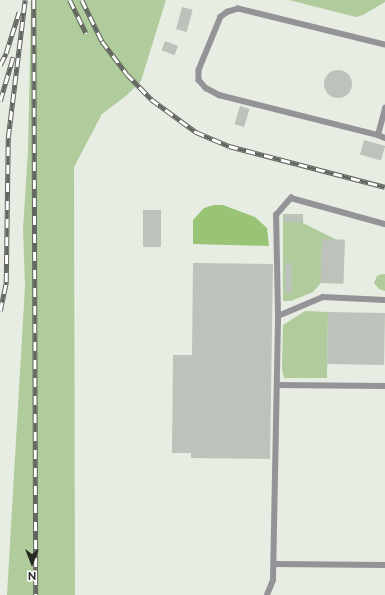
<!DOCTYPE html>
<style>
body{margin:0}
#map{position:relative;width:385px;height:595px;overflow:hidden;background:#e7ede3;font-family:Raleway,sans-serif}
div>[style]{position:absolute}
.green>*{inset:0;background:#b1cc9c}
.forest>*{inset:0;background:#99c375}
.building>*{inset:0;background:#bdc3ba;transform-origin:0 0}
.round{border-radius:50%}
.lane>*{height:5.5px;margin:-2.75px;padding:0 2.75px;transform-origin:2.75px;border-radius:2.75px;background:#949397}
.rail>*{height:4.5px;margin-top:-2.25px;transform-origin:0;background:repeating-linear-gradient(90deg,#fff 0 9px,#636660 0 18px);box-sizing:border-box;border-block:1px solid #636660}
span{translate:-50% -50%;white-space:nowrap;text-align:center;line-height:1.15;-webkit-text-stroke:4px #fff;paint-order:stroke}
.north{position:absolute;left:12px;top:543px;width:40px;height:40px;-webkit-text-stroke:3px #fff;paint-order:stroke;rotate:180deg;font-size:11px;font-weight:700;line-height:16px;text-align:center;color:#262824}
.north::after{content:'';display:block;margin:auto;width:14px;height:18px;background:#262824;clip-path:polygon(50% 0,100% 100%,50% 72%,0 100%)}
</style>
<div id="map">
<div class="green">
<div style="clip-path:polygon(31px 0,166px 0,141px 81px,127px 95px,102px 114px,74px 167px,75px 595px,7px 595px,25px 286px,23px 229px,28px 150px)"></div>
<div style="clip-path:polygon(289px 0,385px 0,385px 2px,363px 15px,356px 17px)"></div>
<div style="clip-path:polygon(283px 214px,303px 214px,303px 223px,337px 240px,322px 240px,321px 283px,313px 292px,291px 301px,283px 301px)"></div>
<div style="clip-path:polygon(382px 274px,385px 274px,385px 291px,379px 289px,374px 283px,377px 276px)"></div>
<div style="clip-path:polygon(305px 311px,328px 312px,327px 378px,284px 378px,282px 369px,283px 325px)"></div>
</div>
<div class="forest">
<div style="clip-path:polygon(214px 205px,223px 205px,255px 217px,267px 228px,269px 246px,193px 244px,193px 220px,204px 208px)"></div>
</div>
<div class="building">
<div style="left:182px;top:7px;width:11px;height:23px;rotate:15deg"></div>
<div style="left:165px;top:41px;width:14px;height:10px;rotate:21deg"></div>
<div class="round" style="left:324px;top:70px;width:28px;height:28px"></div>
<div style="left:240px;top:106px;width:10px;height:19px;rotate:17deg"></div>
<div style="left:364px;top:140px;width:22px;height:15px;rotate:16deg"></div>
<div style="left:143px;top:210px;width:18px;height:37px"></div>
<div style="clip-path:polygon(284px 214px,303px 214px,302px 223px,284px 222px)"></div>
<div style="left:322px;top:239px;width:23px;height:44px;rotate:2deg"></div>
<div style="clip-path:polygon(193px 263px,273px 264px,270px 459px,191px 458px,191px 453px,172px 453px,173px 355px,192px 355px)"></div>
<div style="left:285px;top:263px;width:7px;height:30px"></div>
<div style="left:328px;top:312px;width:57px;height:52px;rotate:1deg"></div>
</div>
<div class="lane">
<div style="left:385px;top:45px;width:151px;rotate:-166.2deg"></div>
<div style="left:238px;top:9px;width:10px;rotate:163deg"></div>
<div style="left:228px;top:12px;width:9px;rotate:144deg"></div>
<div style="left:221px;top:17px;width:57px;rotate:112.5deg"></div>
<div style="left:199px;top:70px;width:10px;rotate:90deg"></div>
<div style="left:199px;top:80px;width:11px;rotate:49deg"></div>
<div style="left:206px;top:88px;width:15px;rotate:28deg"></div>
<div style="left:219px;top:95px;width:164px;rotate:14.1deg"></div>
<div style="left:378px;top:135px;width:8px;rotate:23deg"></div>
<div style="left:378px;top:135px;width:28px;rotate:-75deg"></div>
<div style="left:278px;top:316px;width:49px;rotate:-22.9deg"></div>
<div style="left:323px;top:297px;width:62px;rotate:2.8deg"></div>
<div style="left:277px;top:385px;width:108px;rotate:0.5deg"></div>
<div style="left:274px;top:564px;width:111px;rotate:0.5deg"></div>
<div style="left:267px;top:595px;width:16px;rotate:-68deg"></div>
<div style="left:273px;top:580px;width:264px;rotate:-88.9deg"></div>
<div style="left:278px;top:316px;width:101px;rotate:-91.1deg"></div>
<div style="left:276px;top:215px;width:23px;rotate:-49deg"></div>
<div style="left:291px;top:198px;width:98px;rotate:15.5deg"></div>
</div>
<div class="rail">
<div style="left:34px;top:0;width:595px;rotate:89.81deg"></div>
<div style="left:70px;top:0;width:37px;rotate:64deg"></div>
<div style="left:82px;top:0;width:46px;rotate:64deg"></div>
<div style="left:102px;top:41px;width:41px;rotate:52.9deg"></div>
<div style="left:127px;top:74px;width:35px;rotate:46deg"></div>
<div style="left:151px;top:99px;width:56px;rotate:36.3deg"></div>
<div style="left:196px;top:132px;width:36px;rotate:23deg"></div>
<div style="left:229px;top:146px;width:161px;rotate:14.7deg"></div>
<div style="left:0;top:65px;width:13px;rotate:-63deg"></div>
<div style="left:6px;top:53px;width:43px;rotate:-72.4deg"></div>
<div style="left:0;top:101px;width:46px;rotate:-73.5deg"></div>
<div style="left:0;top:311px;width:30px;rotate:-78deg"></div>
<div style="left:6px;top:282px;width:144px;rotate:-89.2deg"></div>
<div style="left:8px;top:138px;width:139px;rotate:-83deg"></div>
</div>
<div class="north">N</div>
</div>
